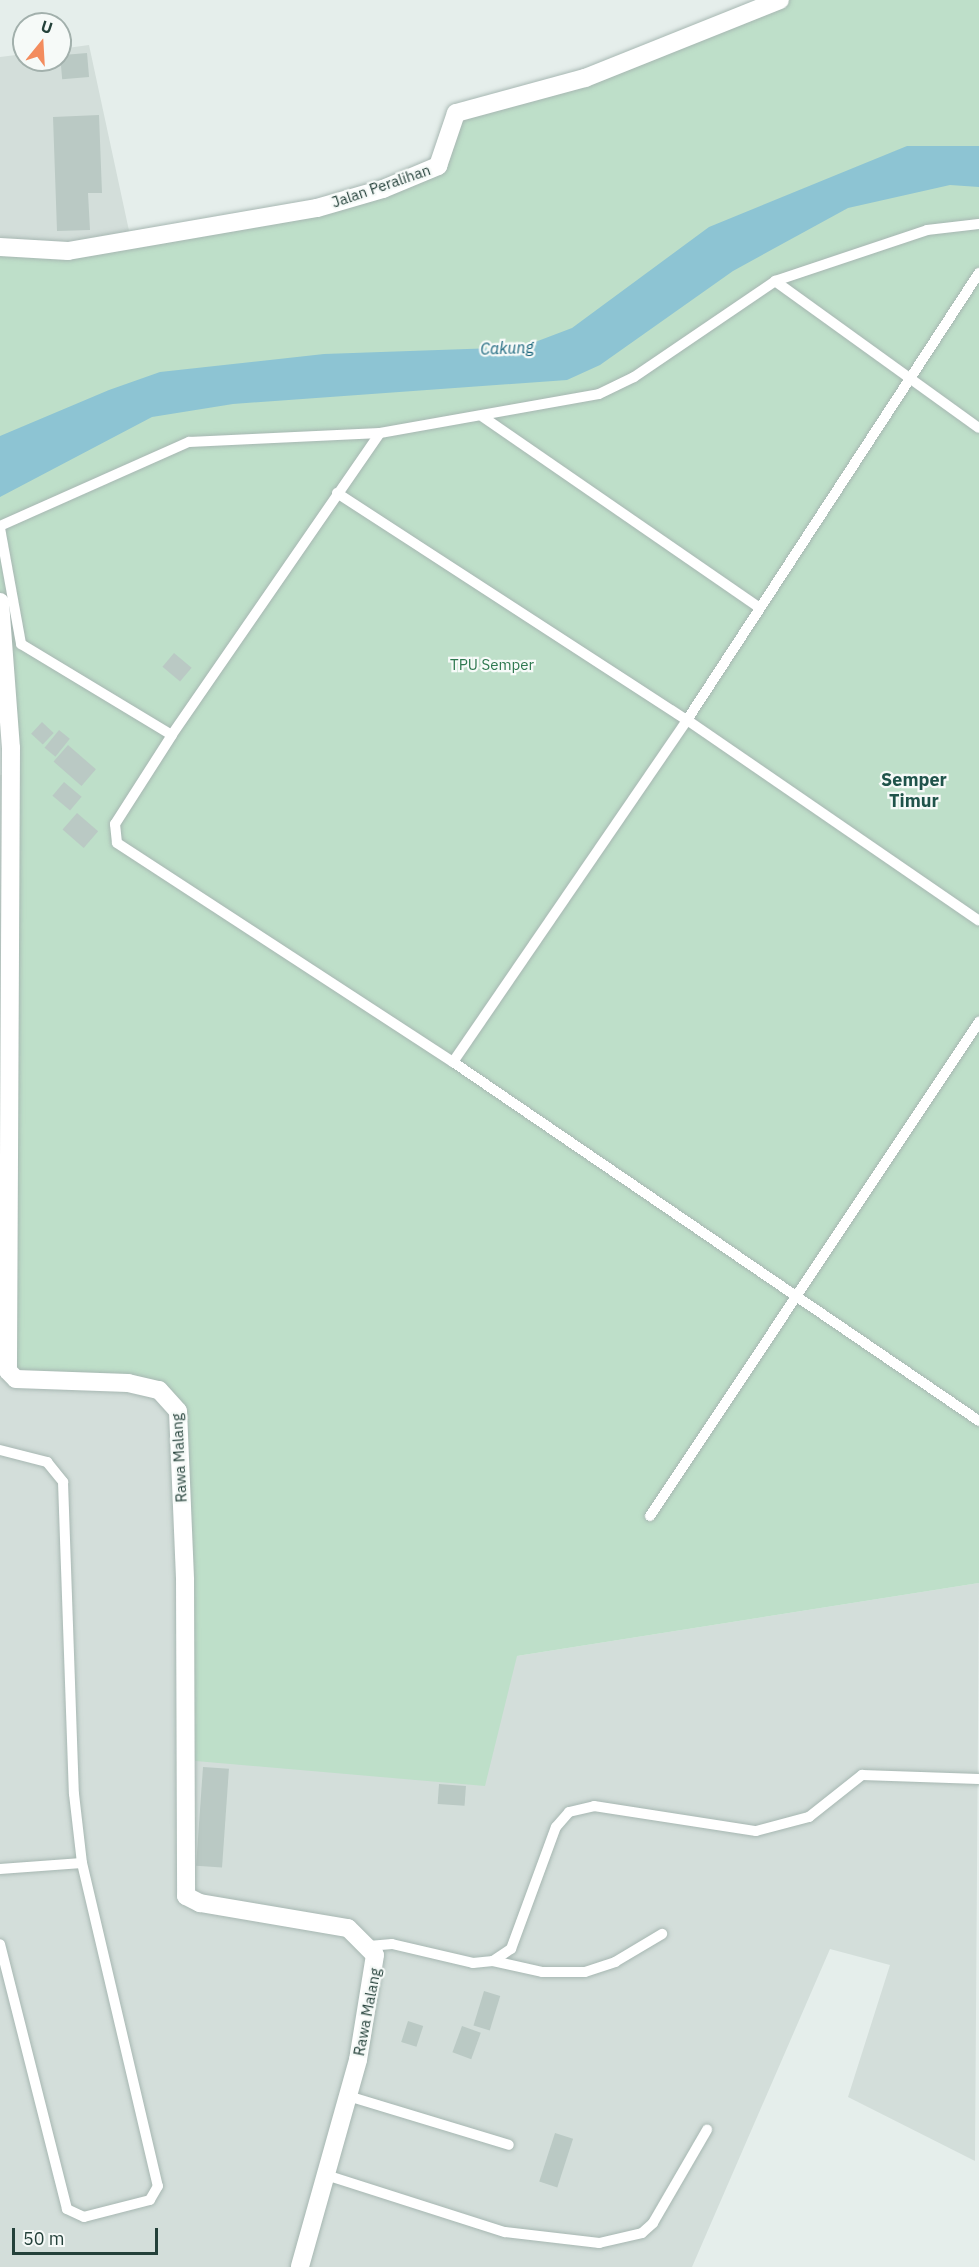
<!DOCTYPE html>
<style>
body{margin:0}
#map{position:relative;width:979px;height:2267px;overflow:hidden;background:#e5eeeb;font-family:"IBM Plex Sans",sans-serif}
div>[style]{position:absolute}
.built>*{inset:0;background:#d3deda}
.green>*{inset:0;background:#bedfc9}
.water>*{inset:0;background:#8dc4d3}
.building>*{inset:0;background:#bac9c4;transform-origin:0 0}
.roads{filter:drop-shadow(0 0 2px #a7b7b2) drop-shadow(0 0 2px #a7b7b2)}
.lane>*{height:10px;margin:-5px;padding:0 5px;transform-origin:5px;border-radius:5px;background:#fff}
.street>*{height:18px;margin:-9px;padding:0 9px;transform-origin:9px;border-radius:9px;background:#fff}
span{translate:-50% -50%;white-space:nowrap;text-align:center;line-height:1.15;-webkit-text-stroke:4.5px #f6faf8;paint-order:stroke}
.street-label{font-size:15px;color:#24413a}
.park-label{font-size:15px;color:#2d784f}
.water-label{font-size:16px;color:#1c677e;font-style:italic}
.quarter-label{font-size:18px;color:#1f534a;font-weight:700}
.north{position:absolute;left:12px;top:12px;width:60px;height:60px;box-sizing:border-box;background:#f6faf8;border:2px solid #a2b0ac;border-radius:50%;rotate:18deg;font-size:16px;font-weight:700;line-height:24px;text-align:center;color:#24413a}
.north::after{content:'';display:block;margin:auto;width:21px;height:27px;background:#f38c5e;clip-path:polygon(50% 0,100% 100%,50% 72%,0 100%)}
.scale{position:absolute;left:12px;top:2228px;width:146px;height:27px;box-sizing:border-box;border:3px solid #24413a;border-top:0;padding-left:8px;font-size:18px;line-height:21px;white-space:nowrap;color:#24413a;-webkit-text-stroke:4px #f6faf8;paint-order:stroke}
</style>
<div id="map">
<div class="built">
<div style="clip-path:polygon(89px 45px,131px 240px,0 247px,0 57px,24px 54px,24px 60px,60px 60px,60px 49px)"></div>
<div style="clip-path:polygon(10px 774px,159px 1390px,517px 1656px,979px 1583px,975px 2161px,848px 2097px,890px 1965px,830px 1949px,692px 2267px,0 2267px,0 775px)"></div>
</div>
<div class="green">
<div style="clip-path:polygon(780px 0,979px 0,979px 1583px,517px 1656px,485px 1786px,184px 1760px,170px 1396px,16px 1379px,10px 774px,0 603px,0 247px,13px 251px,317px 208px,438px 166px,456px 113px,585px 78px)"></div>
</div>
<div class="water">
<div style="clip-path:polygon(907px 146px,979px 146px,979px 187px,950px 185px,848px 208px,733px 271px,600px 365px,567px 380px,233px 404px,152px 417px,0 497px,0 436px,109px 390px,160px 372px,324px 354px,522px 347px,572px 328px,709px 227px)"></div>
</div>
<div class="building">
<div style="left:87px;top:53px;width:24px;height:27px;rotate:85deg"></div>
<div style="clip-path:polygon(99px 115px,102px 193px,88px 193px,90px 230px,57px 231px,53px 117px)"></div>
<div style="left:174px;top:653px;width:23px;height:18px;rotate:40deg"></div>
<div style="left:42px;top:722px;width:16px;height:16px;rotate:43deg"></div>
<div style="left:59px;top:730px;width:14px;height:23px;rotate:39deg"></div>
<div style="left:68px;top:745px;width:37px;height:22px;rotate:41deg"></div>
<div style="left:64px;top:782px;width:23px;height:18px;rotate:40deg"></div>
<div style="left:77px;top:813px;width:28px;height:22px;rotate:41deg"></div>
<div style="left:203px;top:1767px;width:26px;height:99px;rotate:4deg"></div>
<div style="left:439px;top:1784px;width:27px;height:20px;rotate:4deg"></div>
<div style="left:484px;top:1991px;width:17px;height:36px;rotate:17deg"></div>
<div style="left:408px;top:2021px;width:16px;height:22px;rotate:18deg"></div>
<div style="left:462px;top:2026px;width:20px;height:28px;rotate:20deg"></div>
<div style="left:555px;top:2133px;width:19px;height:51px;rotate:18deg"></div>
</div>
<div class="roads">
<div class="lane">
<div style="left:775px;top:281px;width:251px;rotate:35.8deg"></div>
<div style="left:483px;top:417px;width:336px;rotate:34.6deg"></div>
<div style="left:380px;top:433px;width:367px;rotate:124.6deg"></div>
<div style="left:172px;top:735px;width:106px;rotate:122.6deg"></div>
<div style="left:115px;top:824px;width:19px;rotate:84deg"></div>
<div style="left:117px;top:843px;width:401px;rotate:33.1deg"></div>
<div style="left:453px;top:1062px;width:637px;rotate:34.31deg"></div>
<div style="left:337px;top:493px;width:417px;rotate:33deg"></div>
<div style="left:687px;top:720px;width:354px;rotate:34.5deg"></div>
<div style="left:0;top:526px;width:207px;rotate:-24deg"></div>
<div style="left:189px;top:442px;width:191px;rotate:-2.7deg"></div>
<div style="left:380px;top:433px;width:222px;rotate:-10.1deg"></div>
<div style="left:599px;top:394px;width:39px;rotate:-26deg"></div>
<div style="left:634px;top:377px;width:171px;rotate:-34.2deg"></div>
<div style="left:775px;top:281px;width:160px;rotate:-18.5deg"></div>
<div style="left:927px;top:230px;width:52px;rotate:-6.6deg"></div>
<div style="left:0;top:528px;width:118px;rotate:79.7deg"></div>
<div style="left:21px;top:644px;width:176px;rotate:31.1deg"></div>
<div style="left:453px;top:1062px;width:414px;rotate:-55.6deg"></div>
<div style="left:687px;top:720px;width:534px;rotate:-56.85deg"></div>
<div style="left:0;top:1450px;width:49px;rotate:14.3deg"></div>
<div style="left:47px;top:1462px;width:26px;rotate:51deg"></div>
<div style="left:63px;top:1482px;width:312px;rotate:88deg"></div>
<div style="left:74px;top:1794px;width:69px;rotate:83.4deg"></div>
<div style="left:82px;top:1863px;width:332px;rotate:76.8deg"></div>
<div style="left:158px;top:2186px;width:16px;rotate:120deg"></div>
<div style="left:150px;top:2200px;width:68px;rotate:165.6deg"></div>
<div style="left:84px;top:2217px;width:19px;rotate:-155deg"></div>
<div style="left:67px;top:2209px;width:273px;rotate:-104.2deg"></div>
<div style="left:650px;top:1516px;width:594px;rotate:-56.34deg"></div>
<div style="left:0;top:1869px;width:82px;rotate:-4.2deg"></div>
<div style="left:369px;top:1946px;width:23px;rotate:-5deg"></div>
<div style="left:392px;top:1944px;width:83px;rotate:13.2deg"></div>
<div style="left:473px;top:1963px;width:20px;rotate:-6deg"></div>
<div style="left:493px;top:1961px;width:22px;rotate:-34deg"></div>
<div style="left:511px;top:1949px;width:130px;rotate:-69.8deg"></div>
<div style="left:556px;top:1827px;width:20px;rotate:-49deg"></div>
<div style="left:569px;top:1812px;width:26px;rotate:-13deg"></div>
<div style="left:594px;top:1806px;width:164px;rotate:8.8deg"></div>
<div style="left:756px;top:1831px;width:55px;rotate:-14.8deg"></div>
<div style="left:809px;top:1817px;width:68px;rotate:-38.4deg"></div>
<div style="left:862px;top:1775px;width:117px;rotate:2deg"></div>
<div style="left:493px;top:1961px;width:50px;rotate:12.7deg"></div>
<div style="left:542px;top:1972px;width:43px"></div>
<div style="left:585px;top:1972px;width:32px;rotate:-18deg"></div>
<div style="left:615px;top:1962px;width:55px;rotate:-30.8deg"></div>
<div style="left:348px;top:2096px;width:168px;rotate:16.9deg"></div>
<div style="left:326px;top:2175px;width:188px;rotate:17.7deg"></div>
<div style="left:505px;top:2232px;width:95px;rotate:6.7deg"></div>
<div style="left:599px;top:2243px;width:44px;rotate:-13.1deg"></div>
<div style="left:642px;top:2233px;width:15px;rotate:-42deg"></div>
<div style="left:653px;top:2223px;width:108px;rotate:-59.9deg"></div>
</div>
<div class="street">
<div style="left:0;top:247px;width:68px;rotate:3.4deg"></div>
<div style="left:68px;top:251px;width:253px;rotate:-9.8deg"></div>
<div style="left:317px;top:208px;width:69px;rotate:-16.1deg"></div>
<div style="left:383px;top:189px;width:60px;rotate:-22.7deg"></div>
<div style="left:438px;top:166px;width:56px;rotate:-71.2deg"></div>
<div style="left:456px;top:113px;width:134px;rotate:-15.2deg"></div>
<div style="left:585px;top:78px;width:210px;rotate:-21.8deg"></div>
<div style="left:0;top:602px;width:146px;rotate:85.7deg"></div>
<div style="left:11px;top:748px;width:623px;rotate:90.28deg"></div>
<div style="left:8px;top:1371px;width:11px;rotate:45deg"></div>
<div style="left:16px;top:1379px;width:112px;rotate:2deg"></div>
<div style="left:128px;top:1383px;width:32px;rotate:13deg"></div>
<div style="left:159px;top:1390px;width:28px;rotate:48deg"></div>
<div style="left:178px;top:1411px;width:169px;rotate:87.6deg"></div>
<div style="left:185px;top:1580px;width:316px;rotate:89.8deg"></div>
<div style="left:186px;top:1896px;width:16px;rotate:27deg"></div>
<div style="left:200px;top:1903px;width:150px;rotate:9.6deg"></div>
<div style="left:348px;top:1928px;width:38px;rotate:45deg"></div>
<div style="left:375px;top:1955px;width:106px;rotate:99.2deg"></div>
<div style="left:358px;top:2060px;width:215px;rotate:105.7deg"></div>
</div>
</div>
<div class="street-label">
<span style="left:381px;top:186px;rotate:-19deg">Jalan Peralihan</span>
<span style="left:179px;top:1458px;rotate:-93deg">Rawa Malang</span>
<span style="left:367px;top:2012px;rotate:-79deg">Rawa Malang</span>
</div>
<div class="park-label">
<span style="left:492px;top:665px">TPU Semper</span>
</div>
<div class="water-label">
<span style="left:507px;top:348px;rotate:-2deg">Cakung</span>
</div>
<div class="quarter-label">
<span style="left:914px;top:791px">Semper<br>Timur</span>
</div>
<div class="north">U</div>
<div class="scale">50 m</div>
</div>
